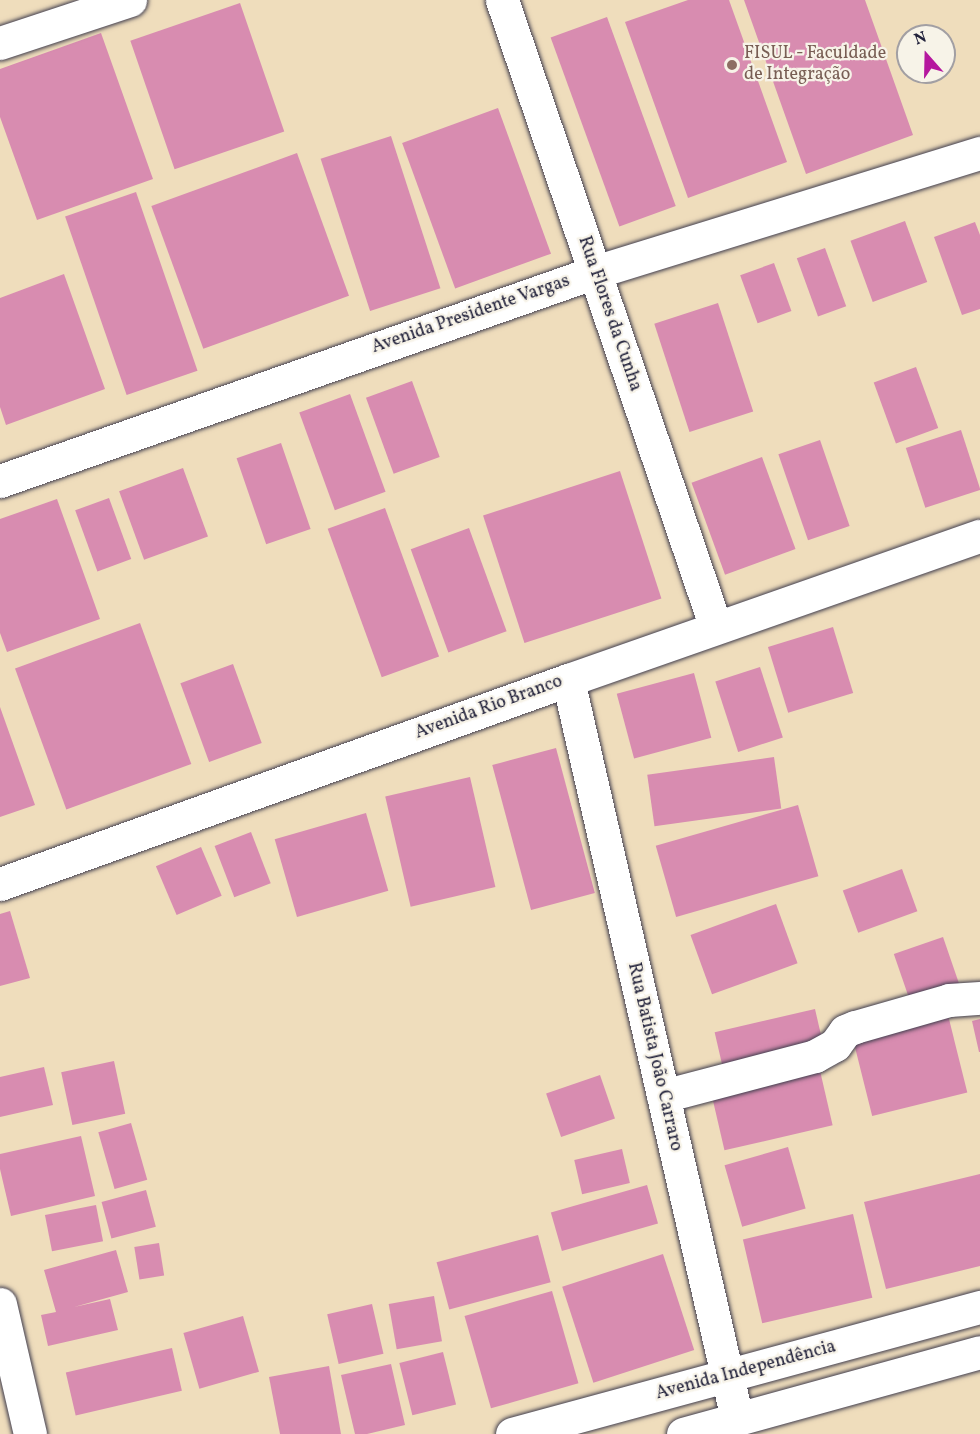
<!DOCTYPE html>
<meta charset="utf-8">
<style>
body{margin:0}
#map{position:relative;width:980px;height:1434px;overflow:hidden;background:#efddbc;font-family:Vollkorn,serif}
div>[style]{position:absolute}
.building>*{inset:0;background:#d88cb0;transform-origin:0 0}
.roads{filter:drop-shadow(0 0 2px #413e4e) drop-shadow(0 0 2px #413e4e)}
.street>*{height:33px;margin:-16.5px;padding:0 16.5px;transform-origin:16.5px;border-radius:16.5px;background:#fff}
.secondary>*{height:33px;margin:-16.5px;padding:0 16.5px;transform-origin:16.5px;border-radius:16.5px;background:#fff}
.dots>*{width:16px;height:16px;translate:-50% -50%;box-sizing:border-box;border:3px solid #f7f3e8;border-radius:50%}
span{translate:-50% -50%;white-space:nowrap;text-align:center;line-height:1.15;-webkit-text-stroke:4.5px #f7f3e8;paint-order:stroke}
.education-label{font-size:18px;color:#785e54}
.left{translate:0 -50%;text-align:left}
.street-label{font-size:18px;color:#22223b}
.north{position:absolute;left:896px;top:24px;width:60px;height:60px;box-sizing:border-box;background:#f7f3e8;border:2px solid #a29fa3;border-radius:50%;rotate:340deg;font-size:16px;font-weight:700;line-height:24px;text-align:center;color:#22223b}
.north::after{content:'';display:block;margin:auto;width:21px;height:27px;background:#b5179e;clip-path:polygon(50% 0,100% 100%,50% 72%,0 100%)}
</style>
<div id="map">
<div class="building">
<div style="clip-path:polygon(688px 0,729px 0,787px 162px,688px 198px,625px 22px)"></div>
<div style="clip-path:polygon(744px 0,865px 0,913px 135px,806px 174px)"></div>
<div style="left:240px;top:3px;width:136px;height:116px;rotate:71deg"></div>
<div style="left:607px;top:17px;width:201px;height:60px;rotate:70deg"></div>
<div style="clip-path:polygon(101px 33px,153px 179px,37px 220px,0 117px,0 69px)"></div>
<div style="left:498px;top:108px;width:155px;height:102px;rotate:70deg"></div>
<div style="left:391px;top:136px;width:160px;height:74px;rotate:72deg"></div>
<div style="left:297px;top:153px;width:152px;height:155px;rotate:70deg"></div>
<div style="left:136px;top:192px;width:189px;height:75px;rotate:71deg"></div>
<div style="left:905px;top:221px;width:65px;height:58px;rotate:70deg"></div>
<div style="clip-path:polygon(975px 222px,980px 235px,980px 309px,962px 315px,934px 237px)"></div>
<div style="left:825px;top:248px;width:62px;height:30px;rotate:70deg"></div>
<div style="left:774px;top:263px;width:51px;height:36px;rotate:70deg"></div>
<div style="clip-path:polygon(64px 274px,105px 389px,6px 425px,0 407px,0 298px)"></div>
<div style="left:718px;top:303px;width:114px;height:67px;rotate:72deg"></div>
<div style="left:916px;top:367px;width:65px;height:45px;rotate:70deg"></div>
<div style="left:412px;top:381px;width:81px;height:49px;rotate:70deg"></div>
<div style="left:350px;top:394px;width:104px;height:54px;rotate:70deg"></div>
<div style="left:961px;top:430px;width:63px;height:58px;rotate:72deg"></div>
<div style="left:820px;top:440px;width:91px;height:44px;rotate:71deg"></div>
<div style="left:281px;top:443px;width:91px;height:47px;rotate:71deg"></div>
<div style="left:762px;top:457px;width:98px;height:75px;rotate:70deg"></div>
<div style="left:183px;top:468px;width:73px;height:68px;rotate:70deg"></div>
<div style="left:620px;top:471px;width:134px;height:144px;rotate:72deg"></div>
<div style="left:109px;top:498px;width:65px;height:36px;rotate:70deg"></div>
<div style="clip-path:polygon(57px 499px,100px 619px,7px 652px,0 633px,0 519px)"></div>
<div style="left:385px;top:508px;width:158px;height:61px;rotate:70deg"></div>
<div style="left:469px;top:528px;width:110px;height:62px;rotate:70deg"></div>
<div style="left:140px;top:623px;width:150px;height:133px;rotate:70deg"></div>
<div style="left:833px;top:627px;width:69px;height:68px;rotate:73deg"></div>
<div style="left:233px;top:664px;width:84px;height:56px;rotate:70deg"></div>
<div style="left:760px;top:667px;width:74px;height:47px;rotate:72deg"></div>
<div style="left:694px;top:673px;width:67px;height:80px;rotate:75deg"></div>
<div style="clip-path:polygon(0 707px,35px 805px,0 817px)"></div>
<div style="left:556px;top:748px;width:150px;height:66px;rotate:75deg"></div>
<div style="left:774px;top:757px;width:52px;height:128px;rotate:82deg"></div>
<div style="left:470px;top:777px;width:113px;height:87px;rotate:77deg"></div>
<div style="left:798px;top:805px;width:74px;height:148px;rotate:74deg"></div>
<div style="left:366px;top:813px;width:81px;height:95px;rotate:74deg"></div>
<div style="left:251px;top:832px;width:55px;height:39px;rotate:69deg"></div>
<div style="left:201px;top:847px;width:53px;height:49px;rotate:67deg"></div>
<div style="left:902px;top:869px;width:45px;height:63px;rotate:70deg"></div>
<div style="left:776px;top:904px;width:63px;height:91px;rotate:70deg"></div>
<div style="clip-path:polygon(10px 911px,30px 978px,0 986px,0 914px)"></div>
<div style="left:943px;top:937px;width:50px;height:52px;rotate:71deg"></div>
<div style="left:946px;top:1007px;width:88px;height:98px;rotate:76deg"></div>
<div style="left:815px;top:1009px;width:39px;height:103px;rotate:77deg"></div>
<div style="clip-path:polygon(980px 1019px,980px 1052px,979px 1052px,972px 1021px)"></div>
<div style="left:114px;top:1061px;width:54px;height:54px;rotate:78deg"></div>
<div style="left:818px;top:1062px;width:65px;height:111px;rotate:77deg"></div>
<div style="clip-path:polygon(44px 1067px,53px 1105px,0 1117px,0 1077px)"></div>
<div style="left:600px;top:1075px;width:46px;height:57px;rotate:71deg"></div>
<div style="left:131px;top:1123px;width:59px;height:34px;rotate:74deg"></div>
<div style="clip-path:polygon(81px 1136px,95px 1196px,11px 1216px,0 1169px,0 1154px)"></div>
<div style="left:788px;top:1147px;width:64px;height:66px;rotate:74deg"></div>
<div style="left:622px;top:1149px;width:35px;height:49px;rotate:77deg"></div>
<div style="clip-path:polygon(980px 1174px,980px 1266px,886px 1289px,864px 1202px)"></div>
<div style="left:647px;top:1185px;width:40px;height:100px;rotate:74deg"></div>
<div style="left:146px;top:1190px;width:38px;height:46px;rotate:75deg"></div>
<div style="left:96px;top:1205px;width:37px;height:52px;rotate:79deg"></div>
<div style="left:853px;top:1214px;width:86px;height:113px;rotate:77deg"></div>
<div style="left:538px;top:1235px;width:49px;height:105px;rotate:75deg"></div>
<div style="left:159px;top:1243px;width:33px;height:25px;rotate:81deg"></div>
<div style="clip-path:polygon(116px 1250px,128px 1292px,74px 1307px,110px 1299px,118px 1330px,48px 1346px,41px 1315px,56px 1312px,44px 1270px)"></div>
<div style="left:663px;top:1254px;width:101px;height:106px;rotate:72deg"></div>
<div style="left:552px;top:1291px;width:96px;height:91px;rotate:74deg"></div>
<div style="left:434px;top:1296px;width:46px;height:46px;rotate:80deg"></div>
<div style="left:372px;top:1304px;width:51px;height:46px;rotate:77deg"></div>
<div style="left:243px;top:1316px;width:58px;height:62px;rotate:74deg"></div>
<div style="left:172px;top:1348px;width:44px;height:109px;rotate:77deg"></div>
<div style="left:443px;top:1352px;width:54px;height:45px;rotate:76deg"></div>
<div style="clip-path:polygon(391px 1364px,405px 1425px,367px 1434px,355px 1434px,341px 1375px)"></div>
<div style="clip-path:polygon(329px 1366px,341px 1434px,280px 1434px,269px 1377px)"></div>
</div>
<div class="roads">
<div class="street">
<div style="left:0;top:481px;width:631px;rotate:-19.35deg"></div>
<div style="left:595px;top:272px;width:403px;rotate:-17.2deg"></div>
<div style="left:0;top:884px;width:604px;rotate:-19.76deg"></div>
<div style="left:663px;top:1096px;width:157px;rotate:-14.7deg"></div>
<div style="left:815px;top:1056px;width:23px;rotate:-29deg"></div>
<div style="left:835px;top:1045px;width:17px;rotate:-54deg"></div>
<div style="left:845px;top:1031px;width:11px;rotate:-22deg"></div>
<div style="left:855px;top:1027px;width:98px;rotate:-16deg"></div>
<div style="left:949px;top:1000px;width:31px;rotate:-4deg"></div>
</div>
<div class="secondary">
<div style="left:502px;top:0;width:663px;rotate:71.18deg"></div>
<div style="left:0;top:43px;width:137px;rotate:-18.3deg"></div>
<div style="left:0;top:1304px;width:133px;rotate:77deg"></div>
<div style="left:737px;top:1419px;width:758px;rotate:-102.88deg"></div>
<div style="left:568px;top:680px;width:436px;rotate:-19.3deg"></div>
<div style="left:512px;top:1434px;width:485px;rotate:-15.2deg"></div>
<div style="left:683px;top:1434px;width:308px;rotate:-15.4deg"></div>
</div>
</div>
<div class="dots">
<div style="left:732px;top:65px;background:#8d6e63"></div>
</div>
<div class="education-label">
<span class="left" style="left:744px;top:65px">FISUL - Faculdade<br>de Integração</span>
</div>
<div class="street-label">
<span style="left:609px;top:314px;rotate:71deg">Rua Flores da Cunha</span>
<span style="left:471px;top:315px;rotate:-19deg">Avenida Presidente Vargas</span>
<span style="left:489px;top:708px;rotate:-20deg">Avenida Rio Branco</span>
<span style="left:654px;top:1057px;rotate:77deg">Rua Batista João Carraro</span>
<span style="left:746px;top:1371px;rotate:-15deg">Avenida Independência</span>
</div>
<div class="north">N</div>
</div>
